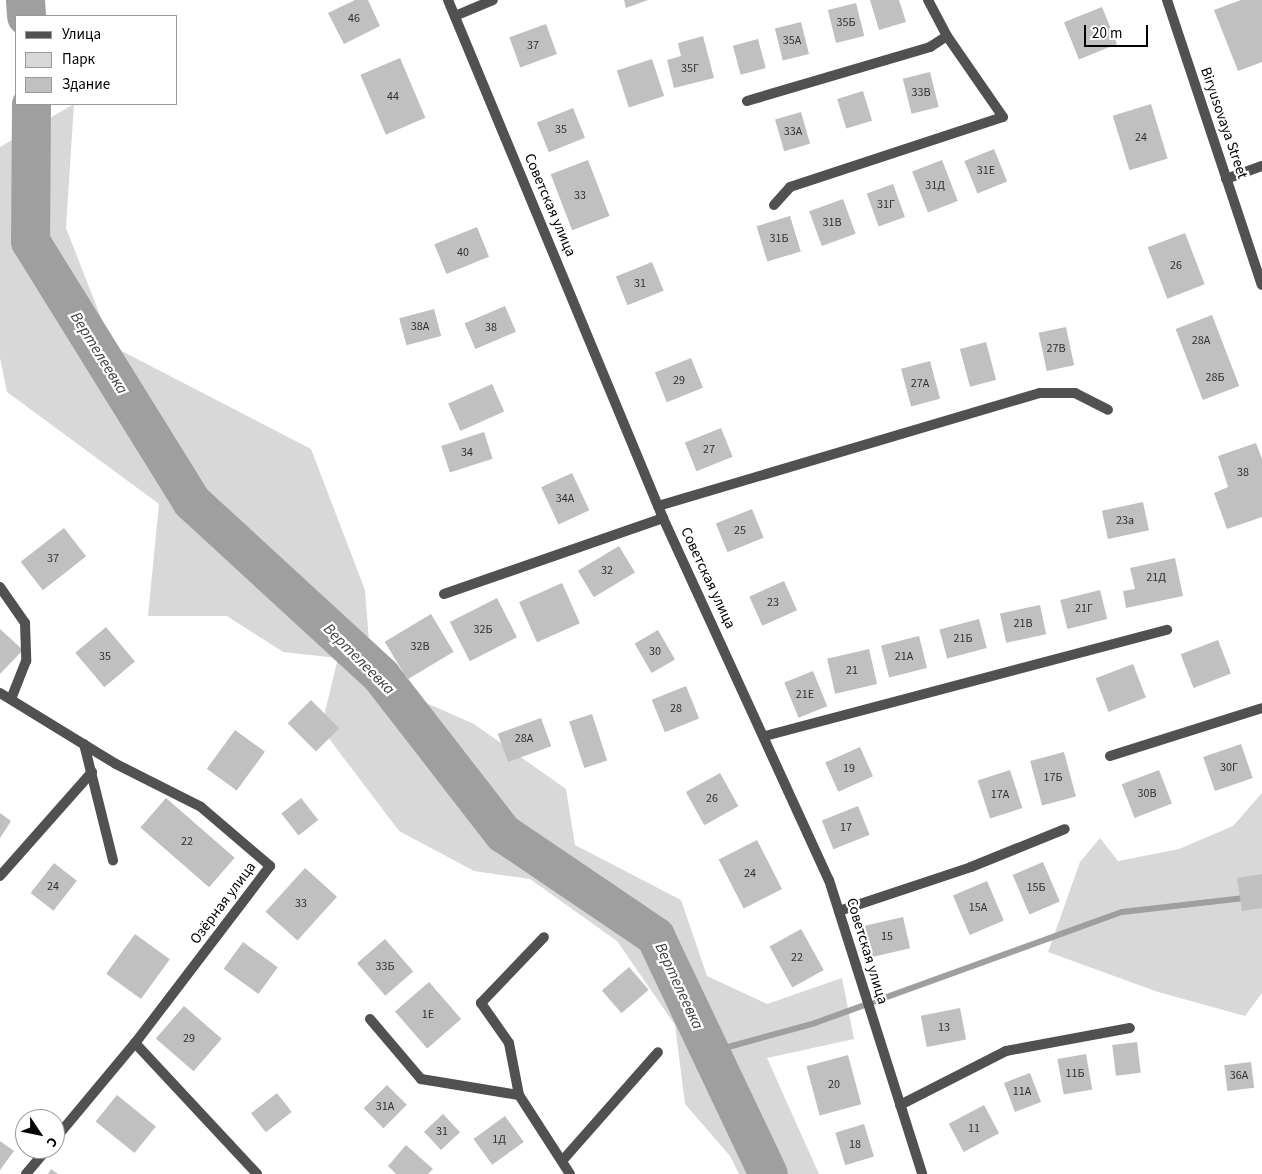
<!DOCTYPE html>
<meta charset="utf-8">
<style>
body{margin:0}
#map{position:relative;width:1262px;height:1174px;overflow:hidden;background:#fff;font-family:"Source Sans 3",sans-serif}
div>[style]{position:absolute}
.green>*{inset:0;background:#d8d8d8}
.stream>*{height:6px;margin:-3px;padding:0 3px;transform-origin:3px;border-radius:3px;background:#9f9f9f}
.river>*{height:39px;margin:-19.5px;padding:0 19.5px;transform-origin:19.5px;border-radius:19.5px;background:#9f9f9f}
.building>*{inset:0;background:#c0c0c0;transform-origin:0 0}
.lane>*{height:10px;margin:-5px;padding:0 5px;transform-origin:5px;border-radius:5px;background:#515151}
.street>*{height:10px;margin:-5px;padding:0 5px;transform-origin:5px;border-radius:5px;background:#515151}
span{translate:-50% -50%;white-space:nowrap;text-align:center;line-height:1.15;-webkit-text-stroke:4.5px #fff;paint-order:stroke}
.number-label{font-size:12px;color:#303030}
.number-label span{-webkit-text-stroke-width:0}
.street-label{font-size:15px;color:#000}
.water-label{font-size:16px;color:#404040;font-style:italic}
.legend{position:absolute;left:15px;top:15px;width:162px;height:90px;box-sizing:border-box;background:#fff;border:1px solid #999;margin:0;padding:6px 9px;list-style:none;font-size:15px;color:#000}
.legend li{display:flex;align-items:center;gap:10px;height:25px}
.legend b{width:25px;border:1px solid #999}
.north{position:absolute;left:15px;top:1109px;width:50px;height:50px;box-sizing:border-box;background:#fff;border:1px solid #999;border-radius:50%;rotate:124deg;font-size:14px;font-weight:700;line-height:20px;text-align:center;color:#000}
.north::after{content:'';display:block;margin:auto;width:18px;height:22px;background:#000;clip-path:polygon(50% 0,100% 100%,50% 72%,0 100%)}
.scale{position:absolute;left:1084px;top:25px;width:64px;height:22px;box-sizing:border-box;border:2px solid #000;border-top:0;padding-left:6px;font-size:15px;line-height:18px;white-space:nowrap;color:#000;-webkit-text-stroke:4px #fff;paint-order:stroke}
</style>
<div id="map">
<div class="green">
<div style="clip-path:polygon(74px 104px,66px 228px,112px 346px,311px 449px,365px 590px,370px 654px,415px 698px,474px 724px,566px 789px,575px 845px,681px 900px,707px 976px,767px 1004px,842px 978px,854px 1039px,767px 1058px,819px 1174px,739px 1174px,730px 1156px,685px 1104px,675px 1025px,617px 941px,530px 879px,474px 871px,399px 831px,321px 728px,338px 658px,283px 652px,227px 616px,148px 616px,159px 504px,7px 392px,0 358px,0 147px)"></div>
<div style="clip-path:polygon(1262px 793px,1262px 993px,1245px 1016px,1158px 992px,1048px 952px,1080px 862px,1100px 838px,1118px 861px,1179px 849px,1233px 826px)"></div>
</div>
<div class="stream">
<div style="left:710px;top:1052px;width:109px;rotate:-15.4deg"></div>
<div style="left:815px;top:1023px;width:326px;rotate:-19.9deg"></div>
<div style="left:1122px;top:912px;width:141px;rotate:-6.5deg"></div>
</div>
<div class="river">
<div style="left:25px;top:0;width:16px;rotate:86deg"></div>
<div style="left:31px;top:104px;width:137px;rotate:90.4deg"></div>
<div style="left:30px;top:241px;width:306px;rotate:58.2deg"></div>
<div style="left:191px;top:501px;width:258px;rotate:42.6deg"></div>
<div style="left:381px;top:676px;width:199px;rotate:52.2deg"></div>
<div style="left:503px;top:833px;width:184px;rotate:34.1deg"></div>
<div style="left:655px;top:936px;width:263px;rotate:64.6deg"></div>
</div>
<div class="building">
<div style="clip-path:polygon(355px 0,368px 0,380px 26px,344px 44px,328px 13px)"></div>
<div style="clip-path:polygon(624px 0,648px 0,626px 8px)"></div>
<div style="clip-path:polygon(870px 0,899px 0,906px 22px,879px 30px)"></div>
<div style="clip-path:polygon(1241px 0,1262px 0,1262px 62px,1238px 71px,1214px 10px)"></div>
<div style="left:856px;top:3px;width:34px;height:29px;rotate:76deg"></div>
<div style="left:1102px;top:7px;width:40px;height:41px;rotate:68deg"></div>
<div style="left:801px;top:22px;width:33px;height:27px;rotate:76deg"></div>
<div style="left:546px;top:24px;width:32px;height:39px;rotate:70deg"></div>
<div style="clip-path:polygon(703px 36px,714px 78px,674px 88px,667px 60px,681px 56px,678px 43px)"></div>
<div style="left:758px;top:39px;width:30px;height:26px;rotate:75deg"></div>
<div style="left:400px;top:58px;width:65px;height:43px;rotate:67deg"></div>
<div style="left:652px;top:59px;width:39px;height:37px;rotate:72deg"></div>
<div style="left:930px;top:72px;width:36px;height:28px;rotate:76deg"></div>
<div style="left:863px;top:91px;width:31px;height:27px;rotate:73deg"></div>
<div style="left:1151px;top:104px;width:57px;height:40px;rotate:73deg"></div>
<div style="left:573px;top:108px;width:32px;height:39px;rotate:68deg"></div>
<div style="left:801px;top:112px;width:33px;height:27px;rotate:74deg"></div>
<div style="left:994px;top:149px;width:35px;height:32px;rotate:68deg"></div>
<div style="left:588px;top:160px;width:60px;height:40px;rotate:69deg"></div>
<div style="left:942px;top:160px;width:44px;height:32px;rotate:69deg"></div>
<div style="left:893px;top:184px;width:35px;height:28px;rotate:70deg"></div>
<div style="left:843px;top:199px;width:37px;height:36px;rotate:70deg"></div>
<div style="left:790px;top:216px;width:37px;height:35px;rotate:73deg"></div>
<div style="left:477px;top:227px;width:32px;height:46px;rotate:68deg"></div>
<div style="left:1185px;top:233px;width:55px;height:40px;rotate:69deg"></div>
<div style="left:652px;top:262px;width:31px;height:39px;rotate:68deg"></div>
<div style="left:505px;top:306px;width:28px;height:44px;rotate:67deg"></div>
<div style="left:434px;top:309px;width:28px;height:36px;rotate:75deg"></div>
<div style="left:1212px;top:315px;width:76px;height:39px;rotate:69deg"></div>
<div style="left:1066px;top:327px;width:39px;height:28px;rotate:78deg"></div>
<div style="left:986px;top:342px;width:39px;height:27px;rotate:75deg"></div>
<div style="left:691px;top:358px;width:32px;height:39px;rotate:68deg"></div>
<div style="left:930px;top:361px;width:39px;height:30px;rotate:75deg"></div>
<div style="left:492px;top:384px;width:30px;height:48px;rotate:66deg"></div>
<div style="left:721px;top:428px;width:31px;height:39px;rotate:68deg"></div>
<div style="left:484px;top:432px;width:28px;height:45px;rotate:72deg"></div>
<div style="clip-path:polygon(1256px 443px,1262px 459px,1262px 517px,1227px 529px,1214px 493px,1228px 487px,1218px 456px)"></div>
<div style="left:572px;top:473px;width:41px;height:34px;rotate:65deg"></div>
<div style="left:1143px;top:502px;width:29px;height:42px;rotate:78deg"></div>
<div style="left:752px;top:509px;width:31px;height:39px;rotate:68deg"></div>
<div style="left:64px;top:528px;width:36px;height:55px;rotate:52deg"></div>
<div style="left:619px;top:546px;width:31px;height:48px;rotate:59deg"></div>
<div style="clip-path:polygon(1175px 558px,1183px 596px,1126px 608px,1123px 591px,1135px 589px,1130px 568px)"></div>
<div style="left:784px;top:581px;width:32px;height:38px;rotate:66deg"></div>
<div style="left:562px;top:583px;width:44px;height:47px;rotate:66deg"></div>
<div style="left:1100px;top:590px;width:30px;height:41px;rotate:76deg"></div>
<div style="left:497px;top:598px;width:44px;height:53px;rotate:63deg"></div>
<div style="left:1040px;top:605px;width:30px;height:41px;rotate:78deg"></div>
<div style="left:431px;top:614px;width:44px;height:54px;rotate:59deg"></div>
<div style="left:979px;top:619px;width:30px;height:41px;rotate:75deg"></div>
<div style="left:106px;top:627px;width:45px;height:40px;rotate:50deg"></div>
<div style="clip-path:polygon(0 629px,23px 650px,0 674px)"></div>
<div style="left:658px;top:630px;width:34px;height:27px;rotate:60deg"></div>
<div style="left:919px;top:636px;width:33px;height:39px;rotate:76deg"></div>
<div style="left:1218px;top:640px;width:36px;height:40px;rotate:69deg"></div>
<div style="left:869px;top:649px;width:36px;height:43px;rotate:77deg"></div>
<div style="left:1133px;top:664px;width:36px;height:40px;rotate:69deg"></div>
<div style="left:813px;top:671px;width:38px;height:31px;rotate:68deg"></div>
<div style="left:686px;top:686px;width:35px;height:37px;rotate:68deg"></div>
<div style="left:311px;top:700px;width:40px;height:33px;rotate:45deg"></div>
<div style="left:592px;top:714px;width:49px;height:24px;rotate:72deg"></div>
<div style="left:541px;top:718px;width:30px;height:46px;rotate:70deg"></div>
<div style="left:235px;top:730px;width:37px;height:48px;rotate:36deg"></div>
<div style="left:1241px;top:744px;width:36px;height:40px;rotate:71deg"></div>
<div style="left:860px;top:747px;width:32px;height:38px;rotate:66deg"></div>
<div style="left:1064px;top:752px;width:46px;height:35px;rotate:75deg"></div>
<div style="left:1010px;top:770px;width:40px;height:34px;rotate:72deg"></div>
<div style="left:1159px;top:770px;width:36px;height:40px;rotate:69deg"></div>
<div style="left:720px;top:773px;width:38px;height:39px;rotate:61deg"></div>
<div style="left:166px;top:798px;width:91px;height:39px;rotate:41deg"></div>
<div style="left:301px;top:798px;width:28px;height:25px;rotate:52deg"></div>
<div style="left:858px;top:806px;width:31px;height:39px;rotate:68deg"></div>
<div style="clip-path:polygon(0 813px,11px 821px,0 838px)"></div>
<div style="left:757px;top:840px;width:55px;height:43px;rotate:63deg"></div>
<div style="left:1043px;top:862px;width:43px;height:33px;rotate:67deg"></div>
<div style="left:54px;top:863px;width:29px;height:38px;rotate:38deg"></div>
<div style="left:305px;top:868px;width:43px;height:59px;rotate:42deg"></div>
<div style="clip-path:polygon(1262px 874px,1262px 908px,1242px 911px,1237px 878px)"></div>
<div style="left:987px;top:881px;width:43px;height:37px;rotate:67deg"></div>
<div style="left:903px;top:917px;width:32px;height:39px;rotate:77deg"></div>
<div style="left:801px;top:929px;width:47px;height:36px;rotate:61deg"></div>
<div style="left:135px;top:934px;width:43px;height:49px;rotate:36deg"></div>
<div style="left:385px;top:939px;width:43px;height:37px;rotate:49deg"></div>
<div style="left:243px;top:942px;width:43px;height:33px;rotate:36deg"></div>
<div style="left:629px;top:967px;width:30px;height:36px;rotate:49deg"></div>
<div style="left:429px;top:982px;width:49px;height:45px;rotate:49deg"></div>
<div style="left:184px;top:1006px;width:50px;height:43px;rotate:41deg"></div>
<div style="left:960px;top:1008px;width:32px;height:40px;rotate:79deg"></div>
<div style="left:1137px;top:1042px;width:31px;height:25px;rotate:83deg"></div>
<div style="left:1086px;top:1054px;width:36px;height:29px;rotate:80deg"></div>
<div style="left:848px;top:1055px;width:51px;height:43px;rotate:75deg"></div>
<div style="left:1251px;top:1062px;width:26px;height:27px;rotate:83deg"></div>
<div style="left:1030px;top:1073px;width:31px;height:28px;rotate:69deg"></div>
<div style="left:387px;top:1085px;width:28px;height:33px;rotate:45deg"></div>
<div style="left:277px;top:1093px;width:24px;height:33px;rotate:52deg"></div>
<div style="left:117px;top:1095px;width:50px;height:34px;rotate:39deg"></div>
<div style="left:984px;top:1105px;width:32px;height:40px;rotate:62deg"></div>
<div style="left:443px;top:1114px;width:25px;height:26px;rotate:47deg"></div>
<div style="left:505px;top:1116px;width:32px;height:39px;rotate:54deg"></div>
<div style="left:864px;top:1124px;width:34px;height:30px;rotate:73deg"></div>
<div style="clip-path:polygon(0 1141px,14px 1151px,0 1170px)"></div>
<div style="clip-path:polygon(406px 1145px,433px 1169px,428px 1174px,396px 1174px,388px 1166px)"></div>
<div style="clip-path:polygon(51px 1169px,58px 1174px,48px 1174px)"></div>
</div>
<div class="lane">
<div style="left:747px;top:101px;width:191px;rotate:-16.4deg"></div>
<div style="left:930px;top:47px;width:20px;rotate:-33deg"></div>
<div style="left:947px;top:36px;width:41px;rotate:-117.8deg"></div>
<div style="left:1226px;top:179px;width:38px;rotate:-20deg"></div>
<div style="left:774px;top:205px;width:24px;rotate:-48deg"></div>
<div style="left:790px;top:187px;width:224px;rotate:-18.2deg"></div>
<div style="left:1003px;top:117px;width:98px;rotate:-124.7deg"></div>
<div style="left:658px;top:506px;width:398px;rotate:-16.5deg"></div>
<div style="left:1040px;top:393px;width:35px"></div>
<div style="left:1075px;top:393px;width:37px;rotate:27deg"></div>
<div style="left:0;top:587px;width:44px;rotate:55.2deg"></div>
<div style="left:25px;top:623px;width:38px;rotate:88deg"></div>
<div style="left:26px;top:661px;width:41px;rotate:111.5deg"></div>
<div style="left:444px;top:594px;width:232px;rotate:-19.1deg"></div>
<div style="left:765px;top:736px;width:416px;rotate:-14.8deg"></div>
<div style="left:84px;top:744px;width:120px;rotate:76deg"></div>
<div style="left:1110px;top:756px;width:159px;rotate:-17.5deg"></div>
<div style="left:0;top:876px;width:139px;rotate:-48.5deg"></div>
<div style="left:839px;top:911px;width:139px;rotate:-18.4deg"></div>
<div style="left:971px;top:867px;width:101px;rotate:-22deg"></div>
<div style="left:135px;top:1043px;width:179px;rotate:47deg"></div>
<div style="left:519px;top:1095px;width:53px;rotate:-100.9deg"></div>
<div style="left:509px;top:1043px;width:49px;rotate:-125deg"></div>
<div style="left:481px;top:1003px;width:91px;rotate:-46.3deg"></div>
<div style="left:900px;top:1105px;width:119px;rotate:-27deg"></div>
<div style="left:1006px;top:1051px;width:126px;rotate:-10.5deg"></div>
<div style="left:562px;top:1161px;width:145px;rotate:-48.6deg"></div>
</div>
<div class="street">
<div style="left:448px;top:0;width:561px;rotate:67.46deg"></div>
<div style="left:663px;top:518px;width:398px;rotate:65.4deg"></div>
<div style="left:829px;top:880px;width:308px;rotate:72.4deg"></div>
<div style="left:1167px;top:0;width:300px;rotate:71.6deg"></div>
<div style="left:455px;top:16px;width:41px;rotate:-22.8deg"></div>
<div style="left:0;top:693px;width:136px;rotate:31.5deg"></div>
<div style="left:116px;top:764px;width:95px;rotate:26.8deg"></div>
<div style="left:201px;top:807px;width:91px;rotate:40.5deg"></div>
<div style="left:270px;top:866px;width:223px;rotate:127.3deg"></div>
<div style="left:135px;top:1043px;width:125px;rotate:129.8deg"></div>
<div style="left:370px;top:1019px;width:79px;rotate:49.6deg"></div>
<div style="left:421px;top:1079px;width:99px;rotate:9.3deg"></div>
<div style="left:519px;top:1095px;width:94px;rotate:57.2deg"></div>
<div style="left:26px;top:1174px;width:33px;rotate:-50deg"></div>
</div>
<div class="number-label">
<span style="left:354px;top:19px">46</span>
<span style="left:846px;top:23px">35Б</span>
<span style="left:792px;top:41px">35А</span>
<span style="left:533px;top:46px">37</span>
<span style="left:690px;top:69px">35Г</span>
<span style="left:921px;top:93px">33В</span>
<span style="left:393px;top:97px">44</span>
<span style="left:561px;top:130px">35</span>
<span style="left:793px;top:132px">33А</span>
<span style="left:1141px;top:138px">24</span>
<span style="left:986px;top:171px">31Е</span>
<span style="left:935px;top:186px">31Д</span>
<span style="left:580px;top:196px">33</span>
<span style="left:886px;top:205px">31Г</span>
<span style="left:832px;top:223px">31В</span>
<span style="left:779px;top:239px">31Б</span>
<span style="left:463px;top:253px">40</span>
<span style="left:1176px;top:266px">26</span>
<span style="left:640px;top:284px">31</span>
<span style="left:420px;top:327px">38А</span>
<span style="left:491px;top:328px">38</span>
<span style="left:1201px;top:341px">28А</span>
<span style="left:1056px;top:349px">27В</span>
<span style="left:1215px;top:378px">28Б</span>
<span style="left:679px;top:381px">29</span>
<span style="left:920px;top:384px">27А</span>
<span style="left:709px;top:450px">27</span>
<span style="left:467px;top:453px">34</span>
<span style="left:1243px;top:473px">38</span>
<span style="left:565px;top:499px">34А</span>
<span style="left:1125px;top:521px">23а</span>
<span style="left:740px;top:531px">25</span>
<span style="left:53px;top:559px">37</span>
<span style="left:607px;top:571px">32</span>
<span style="left:1156px;top:578px">21Д</span>
<span style="left:773px;top:603px">23</span>
<span style="left:1084px;top:609px">21Г</span>
<span style="left:1023px;top:624px">21В</span>
<span style="left:483px;top:630px">32Б</span>
<span style="left:963px;top:639px">21Б</span>
<span style="left:420px;top:647px">32В</span>
<span style="left:655px;top:652px">30</span>
<span style="left:105px;top:657px">35</span>
<span style="left:904px;top:657px">21А</span>
<span style="left:852px;top:671px">21</span>
<span style="left:805px;top:695px">21Е</span>
<span style="left:676px;top:709px">28</span>
<span style="left:524px;top:739px">28А</span>
<span style="left:1229px;top:768px">30Г</span>
<span style="left:849px;top:769px">19</span>
<span style="left:1053px;top:778px">17Б</span>
<span style="left:1147px;top:794px">30В</span>
<span style="left:1000px;top:795px">17А</span>
<span style="left:712px;top:799px">26</span>
<span style="left:846px;top:828px">17</span>
<span style="left:187px;top:842px">22</span>
<span style="left:750px;top:874px">24</span>
<span style="left:53px;top:887px">24</span>
<span style="left:1036px;top:888px">15Б</span>
<span style="left:301px;top:904px">33</span>
<span style="left:978px;top:908px">15А</span>
<span style="left:887px;top:937px">15</span>
<span style="left:797px;top:958px">22</span>
<span style="left:385px;top:967px">33Б</span>
<span style="left:428px;top:1015px">1Е</span>
<span style="left:944px;top:1028px">13</span>
<span style="left:189px;top:1039px">29</span>
<span style="left:1075px;top:1074px">11Б</span>
<span style="left:1239px;top:1076px">36А</span>
<span style="left:834px;top:1085px">20</span>
<span style="left:1022px;top:1092px">11А</span>
<span style="left:385px;top:1107px">31А</span>
<span style="left:974px;top:1129px">11</span>
<span style="left:442px;top:1132px">31</span>
<span style="left:499px;top:1140px">1Д</span>
<span style="left:855px;top:1145px">18</span>
</div>
<div class="street-label">
<span style="left:1224px;top:123px;rotate:71deg">Biryusovaya Street</span>
<span style="left:550px;top:205px;rotate:67deg">Советская улица</span>
<span style="left:708px;top:578px;rotate:65deg">Советская улица</span>
<span style="left:223px;top:903px;rotate:-53deg">Озёрная улица</span>
<span style="left:867px;top:951px;rotate:73deg">Советская улица</span>
</div>
<div class="water-label">
<span style="left:99px;top:353px;rotate:58deg">Вертелеевка</span>
<span style="left:359px;top:659px;rotate:45deg">Вертелеевка</span>
<span style="left:679px;top:986px;rotate:65deg">Вертелеевка</span>
</div>
<ul class="legend">
<li><b style="height:6px;background:#515151"></b>Улица</li>
<li><b style="height:14px;background:#d8d8d8"></b>Парк</li>
<li><b style="height:14px;background:#c0c0c0"></b>Здание</li>
</ul>
<div class="north">С</div>
<div class="scale">20 m</div>
</div>
